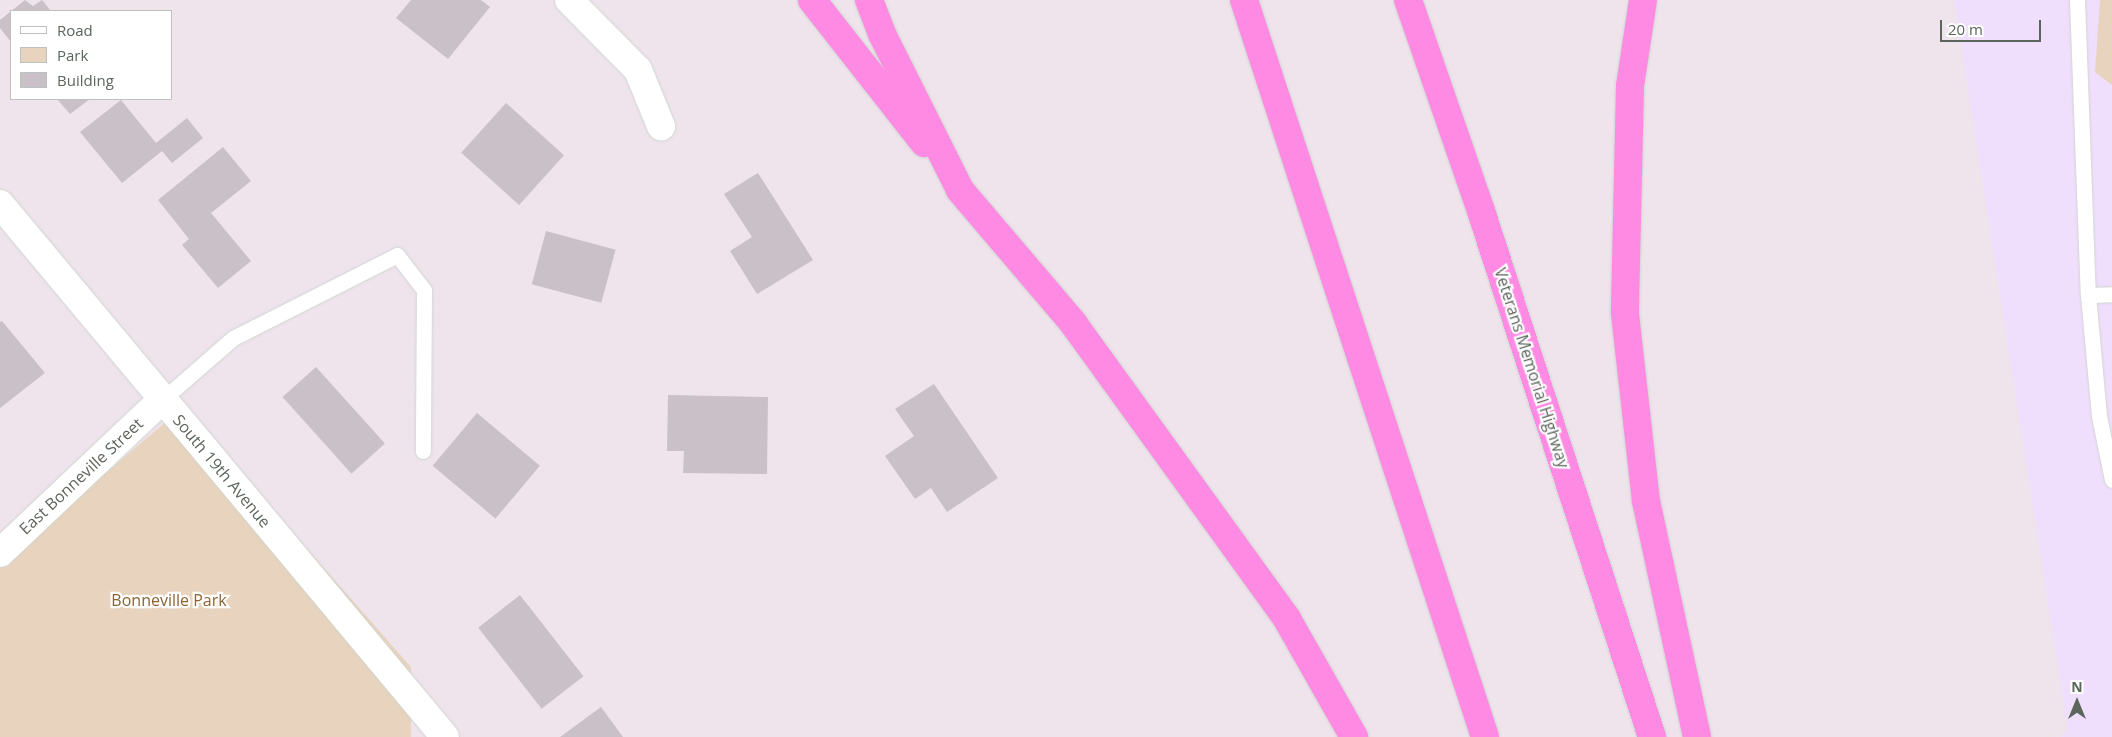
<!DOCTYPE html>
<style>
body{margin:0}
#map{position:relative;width:2112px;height:737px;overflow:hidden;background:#efe3ec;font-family:"Open Sans",sans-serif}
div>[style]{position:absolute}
.medical>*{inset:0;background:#f0defd}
.green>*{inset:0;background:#e8d3be}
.building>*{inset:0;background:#cac0c8;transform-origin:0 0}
.roads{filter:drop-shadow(0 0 1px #cfd6d0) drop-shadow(0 0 1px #cfd6d0)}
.lane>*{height:15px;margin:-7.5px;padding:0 7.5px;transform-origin:7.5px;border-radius:7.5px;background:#fff}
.street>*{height:28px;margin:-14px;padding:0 14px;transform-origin:14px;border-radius:14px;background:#fff}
.secondary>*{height:28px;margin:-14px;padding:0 14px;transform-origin:14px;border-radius:14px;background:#fff}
.highway>*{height:28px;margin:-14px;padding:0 14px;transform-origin:14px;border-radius:14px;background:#ff8ae3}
span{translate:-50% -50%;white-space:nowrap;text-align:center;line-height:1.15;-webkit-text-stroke:4.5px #fff;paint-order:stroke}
.street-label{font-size:16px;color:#5b655c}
.park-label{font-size:16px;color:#8d6332}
.legend{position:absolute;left:10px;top:10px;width:162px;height:90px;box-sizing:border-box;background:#fff;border:1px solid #bdc1be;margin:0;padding:6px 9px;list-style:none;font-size:15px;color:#5b655c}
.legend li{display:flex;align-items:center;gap:10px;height:25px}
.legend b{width:25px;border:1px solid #bdc1be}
.north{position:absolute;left:2052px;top:677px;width:50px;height:50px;-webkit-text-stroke:4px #fff;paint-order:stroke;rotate:0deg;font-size:14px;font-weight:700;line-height:20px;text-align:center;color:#5b655c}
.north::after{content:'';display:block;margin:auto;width:18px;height:22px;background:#5b655c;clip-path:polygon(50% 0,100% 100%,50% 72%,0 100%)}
.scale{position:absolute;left:1940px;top:20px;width:101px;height:22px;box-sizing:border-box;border:2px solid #5b655c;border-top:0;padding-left:6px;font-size:15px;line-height:18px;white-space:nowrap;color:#5b655c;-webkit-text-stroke:4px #fff;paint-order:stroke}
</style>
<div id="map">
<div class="medical">
<div style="clip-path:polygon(1954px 0,2112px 0,2112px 737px,2060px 737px,2068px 731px)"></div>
</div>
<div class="green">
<div style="clip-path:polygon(2100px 0,2112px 0,2112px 85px,2095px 72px)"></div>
<div style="clip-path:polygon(174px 415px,190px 416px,411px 667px,411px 737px,0 737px,0 563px)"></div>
</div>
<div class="building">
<div style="clip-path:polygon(25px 0,33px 6px,42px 0,51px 11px,11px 11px,11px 42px,0 28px,0 20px)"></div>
<div style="clip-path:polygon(411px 0,481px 0,490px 7px,448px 59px,396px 18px)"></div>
<div style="clip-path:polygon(57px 99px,90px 99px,70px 114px)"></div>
<div style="clip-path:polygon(121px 100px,156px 143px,187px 118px,203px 138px,172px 163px,162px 151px,122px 183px,80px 132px)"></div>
<div style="left:506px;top:103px;width:78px;height:67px;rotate:42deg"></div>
<div style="clip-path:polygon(223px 147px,251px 181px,211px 213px,251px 261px,218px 288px,182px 245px,189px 239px,158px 200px)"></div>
<div style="clip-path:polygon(758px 173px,813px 260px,757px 294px,730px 251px,752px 237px,724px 194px)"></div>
<div style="left:546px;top:231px;width:72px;height:55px;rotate:15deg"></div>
<div style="clip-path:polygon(2px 321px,45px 373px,0 408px,0 322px)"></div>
<div style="left:316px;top:367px;width:103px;height:45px;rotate:48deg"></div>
<div style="clip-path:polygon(934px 384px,998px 478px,947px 512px,931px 488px,915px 499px,885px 456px,914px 436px,895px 409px)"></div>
<div style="clip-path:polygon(668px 395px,768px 397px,767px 474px,683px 473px,684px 451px,667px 451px)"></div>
<div style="left:477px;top:413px;width:82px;height:69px;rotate:40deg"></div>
<div style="left:520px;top:595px;width:103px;height:53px;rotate:52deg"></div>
<div style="clip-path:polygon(601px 707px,623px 737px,560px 737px)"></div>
</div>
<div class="roads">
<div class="lane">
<div style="left:2077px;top:0;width:295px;rotate:87.9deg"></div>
<div style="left:2088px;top:295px;width:121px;rotate:84.8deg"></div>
<div style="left:2099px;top:416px;width:65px;rotate:78.5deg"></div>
<div style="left:2088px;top:295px;width:24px;rotate:-2deg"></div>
<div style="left:162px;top:400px;width:94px;rotate:-41.1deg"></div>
<div style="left:233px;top:338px;width:184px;rotate:-26.8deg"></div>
<div style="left:397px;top:255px;width:44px;rotate:52.4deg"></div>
<div style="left:424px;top:290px;width:161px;rotate:90.4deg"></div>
</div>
<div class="street">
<div style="left:569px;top:0;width:98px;rotate:45.4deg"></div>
<div style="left:638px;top:70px;width:61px;rotate:67.7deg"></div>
</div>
<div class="secondary">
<div style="left:0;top:204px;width:694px;rotate:50.14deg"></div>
<div style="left:0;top:553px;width:223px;rotate:-43.4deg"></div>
</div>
<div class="highway">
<div style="left:812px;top:0;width:182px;rotate:51.9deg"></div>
<div style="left:869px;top:0;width:36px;rotate:69deg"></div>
<div style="left:882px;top:34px;width:174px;rotate:63.4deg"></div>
<div style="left:960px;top:190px;width:175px;rotate:49.6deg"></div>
<div style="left:1073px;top:323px;width:365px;rotate:54.1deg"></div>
<div style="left:1287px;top:619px;width:136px;rotate:60.4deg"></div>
<div style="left:1244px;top:0;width:775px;rotate:71.89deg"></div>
<div style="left:1408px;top:0;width:223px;rotate:70.9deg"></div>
<div style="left:1481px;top:211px;width:553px;rotate:71.99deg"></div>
<div style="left:1643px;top:0;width:87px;rotate:98.6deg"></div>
<div style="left:1630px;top:86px;width:228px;rotate:91.3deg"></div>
<div style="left:1625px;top:314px;width:188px;rotate:83.6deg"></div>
<div style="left:1646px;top:501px;width:241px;rotate:77.8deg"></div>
</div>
</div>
<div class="street-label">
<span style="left:1532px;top:368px;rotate:72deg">Veterans Memorial Highway</span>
<span style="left:222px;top:471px;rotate:50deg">South 19th Avenue</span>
<span style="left:81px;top:476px;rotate:-43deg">East Bonneville Street</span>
</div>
<div class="park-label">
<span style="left:169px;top:600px">Bonneville Park</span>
</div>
<ul class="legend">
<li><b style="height:6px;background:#fff"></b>Road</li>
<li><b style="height:14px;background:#e8d3be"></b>Park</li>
<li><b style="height:14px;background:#cac0c8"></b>Building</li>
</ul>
<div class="north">N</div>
<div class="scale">20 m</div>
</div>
